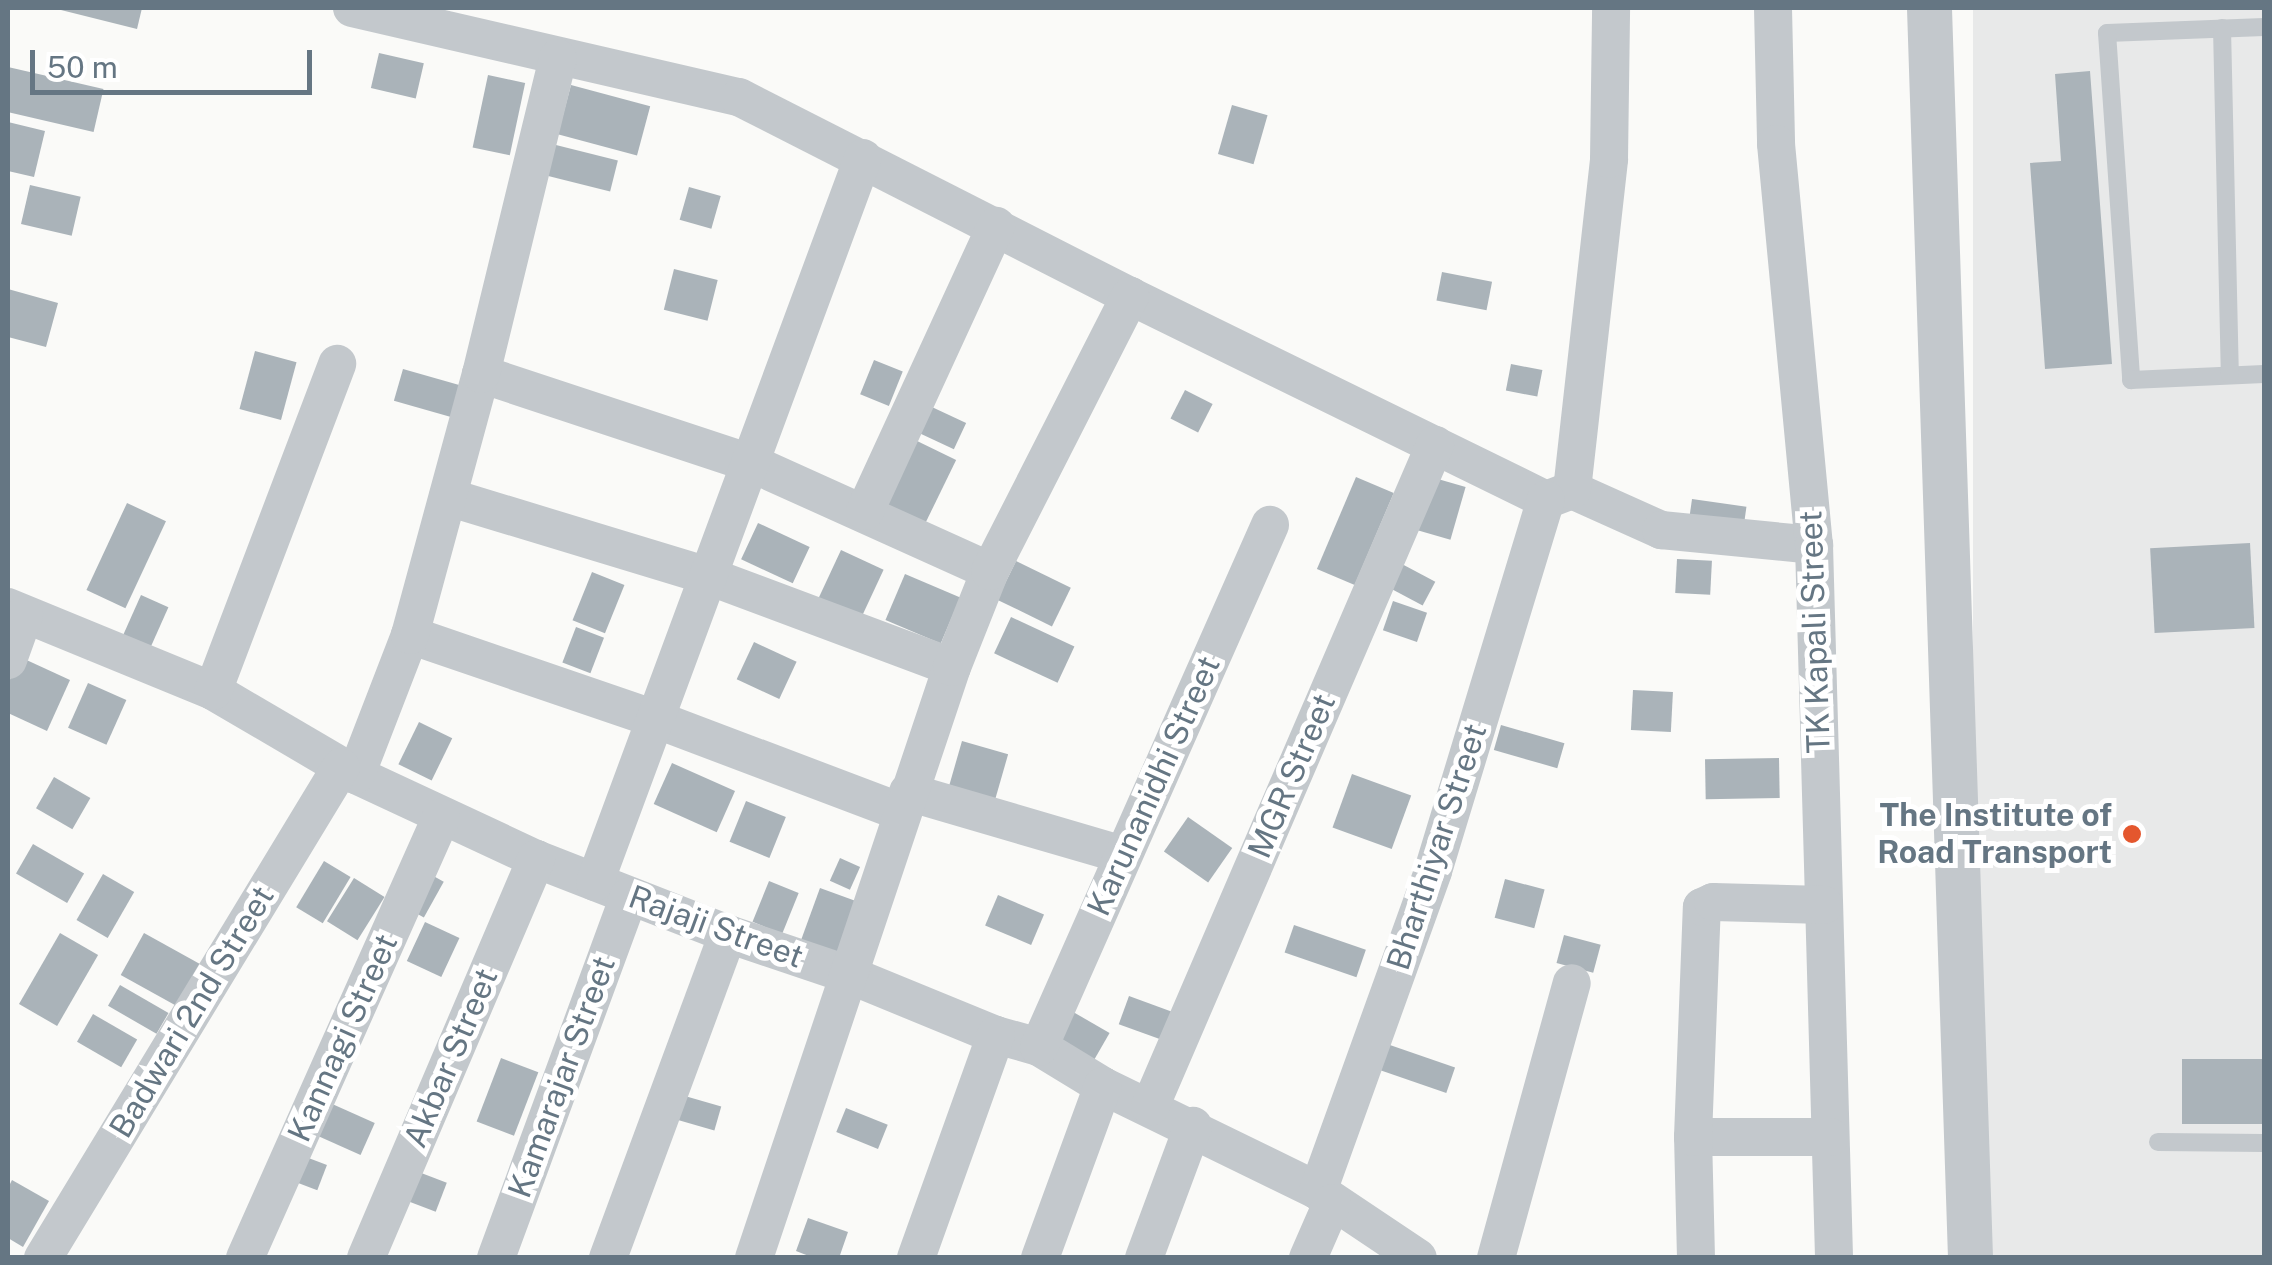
<!DOCTYPE html>
<style>
body{margin:0}
#map{position:relative;width:2272px;height:1265px;overflow:hidden;background:#fafaf8;font-family:"Public Sans",sans-serif}
div>[style]{position:absolute}
.built>*{inset:0;background:#e8e9e9;transform-origin:0 0}
.building>*{inset:0;background:#aab3b9;transform-origin:0 0}
.service>*{height:18px;margin:-9px;padding:0 9px;transform-origin:9px;border-radius:9px;background:#c3c8cc}
.minor>*{height:38px;margin:-19px;padding:0 19px;transform-origin:19px;border-radius:19px;background:#c3c8cc}
.tertiary>*{height:45px;margin:-22.5px;padding:0 22.5px;transform-origin:22.5px;border-radius:22.5px;background:#c3c8cc}
.dots>*{width:28px;height:28px;translate:-50% -50%;box-sizing:border-box;border:5px solid #fff;border-radius:50%}
span{translate:-50% -50%;white-space:nowrap;text-align:center;line-height:1.15;-webkit-text-stroke:10px #fff;paint-order:stroke}
.street-label{font-size:32px;color:#657683}
.poi-label{font-size:32px;color:#657683;font-weight:700}
.right{translate:-100% -50%;text-align:right}
.frame{position:absolute;inset:0;border:10px solid #657683;pointer-events:none}
.scale{position:absolute;left:30px;top:50px;width:282px;height:45px;box-sizing:border-box;border:5px solid #657683;border-top:0;padding-left:12px;font-size:30px;line-height:35px;white-space:nowrap;color:#657683;-webkit-text-stroke:8px #fff;paint-order:stroke}
</style>
<div id="map">
<div class="built">
<div style="left:1973px;top:8px;width:291px;height:1250px"></div>
</div>
<div class="building">
<div style="clip-path:polygon(53px 8px,142px 8px,137px 29px)"></div>
<div style="left:379px;top:53px;width:46px;height:36px;rotate:13deg"></div>
<div style="left:8px;top:67px;width:98px;height:44px;rotate:13deg"></div>
<div style="clip-path:polygon(2090px 71px,2112px 364px,2045px 369px,2030px 163px,2061px 161px,2055px 74px)"></div>
<div style="left:488px;top:75px;width:38px;height:74px;rotate:12deg"></div>
<div style="left:571px;top:85px;width:82px;height:51px;rotate:15deg"></div>
<div style="left:1232px;top:105px;width:37px;height:51px;rotate:16deg"></div>
<div style="clip-path:polygon(8px 122px,45px 131px,34px 177px,8px 171px)"></div>
<div style="left:548px;top:143px;width:72px;height:32px;rotate:14deg"></div>
<div style="left:30px;top:185px;width:52px;height:40px;rotate:13deg"></div>
<div style="left:689px;top:187px;width:33px;height:34px;rotate:16deg"></div>
<div style="left:674px;top:269px;width:45px;height:42px;rotate:14deg"></div>
<div style="left:1442px;top:272px;width:51px;height:29px;rotate:11deg"></div>
<div style="clip-path:polygon(8px 289px,58px 303px,46px 347px,8px 337px)"></div>
<div style="left:255px;top:351px;width:43px;height:60px;rotate:15deg"></div>
<div style="left:874px;top:360px;width:31px;height:37px;rotate:22deg"></div>
<div style="left:1511px;top:364px;width:32px;height:27px;rotate:11deg"></div>
<div style="left:403px;top:369px;width:63px;height:33px;rotate:16deg"></div>
<div style="left:1185px;top:390px;width:31px;height:32px;rotate:27deg"></div>
<div style="left:919px;top:401px;width:52px;height:29px;rotate:25deg"></div>
<div style="left:913px;top:439px;width:48px;height:81px;rotate:26deg"></div>
<div style="left:1356px;top:477px;width:41px;height:100px;rotate:23deg"></div>
<div style="left:1431px;top:477px;width:36px;height:55px;rotate:16deg"></div>
<div style="left:1692px;top:499px;width:55px;height:26px;rotate:8deg"></div>
<div style="left:127px;top:503px;width:43px;height:96px;rotate:25deg"></div>
<div style="left:758px;top:523px;width:57px;height:40px;rotate:25deg"></div>
<div style="left:2250px;top:543px;width:85px;height:100px;rotate:87deg"></div>
<div style="left:841px;top:550px;width:47px;height:54px;rotate:25deg"></div>
<div style="left:1677px;top:559px;width:35px;height:34px;rotate:3deg"></div>
<div style="left:1016px;top:561px;width:61px;height:43px;rotate:26deg"></div>
<div style="left:1400px;top:563px;width:40px;height:27px;rotate:28deg"></div>
<div style="left:592px;top:572px;width:35px;height:52px;rotate:22deg"></div>
<div style="left:905px;top:574px;width:60px;height:50px;rotate:23deg"></div>
<div style="left:141px;top:595px;width:30px;height:60px;rotate:24deg"></div>
<div style="left:1393px;top:601px;width:36px;height:31px;rotate:19deg"></div>
<div style="left:1011px;top:617px;width:70px;height:40px;rotate:25deg"></div>
<div style="left:576px;top:627px;width:30px;height:38px;rotate:21deg"></div>
<div style="left:754px;top:642px;width:47px;height:41px;rotate:25deg"></div>
<div style="clip-path:polygon(20px 657px,70px 680px,47px 731px,8px 713px,8px 684px)"></div>
<div style="left:88px;top:683px;width:42px;height:49px;rotate:24deg"></div>
<div style="left:1633px;top:690px;width:40px;height:40px;rotate:3deg"></div>
<div style="left:419px;top:722px;width:37px;height:47px;rotate:26deg"></div>
<div style="left:1501px;top:725px;width:66px;height:26px;rotate:16deg"></div>
<div style="left:962px;top:741px;width:48px;height:50px;rotate:16deg"></div>
<div style="left:1779px;top:758px;width:40px;height:74px;rotate:89deg"></div>
<div style="left:672px;top:763px;width:69px;height:45px;rotate:24deg"></div>
<div style="left:1352px;top:774px;width:63px;height:57px;rotate:20deg"></div>
<div style="left:54px;top:777px;width:42px;height:36px;rotate:30deg"></div>
<div style="left:746px;top:801px;width:43px;height:44px;rotate:22deg"></div>
<div style="left:1188px;top:817px;width:54px;height:42px;rotate:35deg"></div>
<div style="left:33px;top:844px;width:59px;height:34px;rotate:30deg"></div>
<div style="left:840px;top:858px;width:22px;height:25px;rotate:24deg"></div>
<div style="left:324px;top:861px;width:31px;height:54px;rotate:31deg"></div>
<div style="left:428px;top:873px;width:18px;height:41px;rotate:29deg"></div>
<div style="left:103px;top:874px;width:36px;height:53px;rotate:30deg"></div>
<div style="left:354px;top:878px;width:36px;height:51px;rotate:32deg"></div>
<div style="left:1505px;top:879px;width:41px;height:40px;rotate:15deg"></div>
<div style="left:769px;top:881px;width:32px;height:44px;rotate:22deg"></div>
<div style="left:820px;top:888px;width:49px;height:63px;rotate:20deg"></div>
<div style="left:998px;top:895px;width:50px;height:33px;rotate:23deg"></div>
<div style="left:425px;top:922px;width:38px;height:43px;rotate:25deg"></div>
<div style="left:1294px;top:925px;width:76px;height:29px;rotate:19deg"></div>
<div style="left:60px;top:933px;width:44px;height:82px;rotate:30deg"></div>
<div style="left:144px;top:933px;width:65px;height:48px;rotate:29deg"></div>
<div style="left:1564px;top:935px;width:38px;height:29px;rotate:15deg"></div>
<div style="left:120px;top:985px;width:56px;height:24px;rotate:30deg"></div>
<div style="left:1129px;top:996px;width:45px;height:30px;rotate:20deg"></div>
<div style="left:1068px;top:1009px;width:48px;height:40px;rotate:30deg"></div>
<div style="left:93px;top:1014px;width:51px;height:32px;rotate:30deg"></div>
<div style="left:1387px;top:1044px;width:72px;height:27px;rotate:19deg"></div>
<div style="left:501px;top:1058px;width:40px;height:68px;rotate:21deg"></div>
<div style="left:2264px;top:1059px;width:65px;height:82px;rotate:90deg"></div>
<div style="left:678px;top:1094px;width:45px;height:25px;rotate:16deg"></div>
<div style="left:330px;top:1103px;width:49px;height:35px;rotate:24deg"></div>
<div style="left:846px;top:1108px;width:45px;height:26px;rotate:22deg"></div>
<div style="left:298px;top:1154px;width:31px;height:27px;rotate:21deg"></div>
<div style="left:416px;top:1171px;width:33px;height:31px;rotate:21deg"></div>
<div style="clip-path:polygon(12px 1180px,49px 1201px,23px 1247px,8px 1238px,8px 1188px)"></div>
<div style="clip-path:polygon(808px 1218px,848px 1232px,839px 1258px,814px 1258px,796px 1251px)"></div>
</div>
<div class="service">
<div style="left:2264px;top:27px;width:157px;rotate:177.8deg"></div>
<div style="left:2107px;top:33px;width:348px;rotate:86deg"></div>
<div style="left:2131px;top:380px;width:133px;rotate:-2.6deg"></div>
<div style="left:2222px;top:28px;width:347px;rotate:88.7deg"></div>
<div style="left:2158px;top:1142px;width:106px;rotate:0.5deg"></div>
</div>
<div class="minor">
<div style="left:352px;top:8px;width:397px;rotate:13deg"></div>
<div style="left:739px;top:97px;width:439px;rotate:27deg"></div>
<div style="left:1130px;top:296px;width:463px;rotate:26.1deg"></div>
<div style="left:1546px;top:500px;width:28px;rotate:-21deg"></div>
<div style="left:1572px;top:490px;width:98px;rotate:24.2deg"></div>
<div style="left:1661px;top:530px;width:154px;rotate:5.6deg"></div>
<div style="left:1773px;top:8px;width:136px;rotate:88.7deg"></div>
<div style="left:1776px;top:144px;width:403px;rotate:84.6deg"></div>
<div style="left:1814px;top:545px;width:713px;rotate:88.39deg"></div>
<div style="left:481px;top:374px;width:287px;rotate:18.3deg"></div>
<div style="left:753px;top:464px;width:260px;rotate:24.3deg"></div>
<div style="left:1572px;top:490px;width:333px;rotate:-83.6deg"></div>
<div style="left:1609px;top:159px;width:151px;rotate:-89.2deg"></div>
<div style="left:448px;top:497px;width:275px;rotate:16.9deg"></div>
<div style="left:711px;top:577px;width:257px;rotate:20.5deg"></div>
<div style="left:865px;top:511px;width:314px;rotate:-65.3deg"></div>
<div style="left:8px;top:607px;width:222px;rotate:22.3deg"></div>
<div style="left:213px;top:691px;width:166px;rotate:30.4deg"></div>
<div style="left:356px;top:775px;width:199px;rotate:25deg"></div>
<div style="left:536px;top:859px;width:206px;rotate:21.3deg"></div>
<div style="left:728px;top:934px;width:126px;rotate:18.6deg"></div>
<div style="left:847px;top:974px;width:161px;rotate:22.3deg"></div>
<div style="left:996px;top:1035px;width:45px;rotate:15.6deg"></div>
<div style="left:1039px;top:1047px;width:75px;rotate:31.4deg"></div>
<div style="left:1103px;top:1086px;width:239px;rotate:26deg"></div>
<div style="left:1318px;top:1191px;width:120px;rotate:33.8deg"></div>
<div style="left:410px;top:635px;width:259px;rotate:18.9deg"></div>
<div style="left:655px;top:719px;width:263px;rotate:20.7deg"></div>
<div style="left:8px;top:660px;width:48px;rotate:-70.4deg"></div>
<div style="left:213px;top:691px;width:350px;rotate:-69.2deg"></div>
<div style="left:356px;top:775px;width:150px;rotate:-68.9deg"></div>
<div style="left:410px;top:635px;width:270px;rotate:-74.8deg"></div>
<div style="left:481px;top:374px;width:325px;rotate:-76.3deg"></div>
<div style="left:908px;top:792px;width:224px;rotate:16.3deg"></div>
<div style="left:595px;top:882px;width:772px;rotate:-69.69deg"></div>
<div style="left:1039px;top:1047px;width:571px;rotate:-66.13deg"></div>
<div style="left:1150px;top:1107px;width:721px;rotate:-66.71deg"></div>
<div style="left:1693px;top:1137px;width:137px"></div>
<div style="left:1318px;top:1191px;width:340px;rotate:-70.2deg"></div>
<div style="left:1433px;top:871px;width:388px;rotate:-73.1deg"></div>
<div style="left:43px;top:1258px;width:574px;rotate:-58.75deg"></div>
<div style="left:245px;top:1258px;width:482px;rotate:-66deg"></div>
<div style="left:366px;top:1258px;width:434px;rotate:-66.9deg"></div>
<div style="left:496px;top:1258px;width:385px;rotate:-69.8deg"></div>
<div style="left:608px;top:1258px;width:346px;rotate:-69.7deg"></div>
<div style="left:754px;top:1258px;width:623px;rotate:-71.48deg"></div>
<div style="left:952px;top:667px;width:103px;rotate:-68.4deg"></div>
<div style="left:990px;top:571px;width:309px;rotate:-63deg"></div>
<div style="left:916px;top:1258px;width:237px;rotate:-70.3deg"></div>
<div style="left:1040px;top:1258px;width:183px;rotate:-69.9deg"></div>
<div style="left:1144px;top:1258px;width:141px;rotate:-69.6deg"></div>
<div style="left:1308px;top:1258px;width:60px;rotate:-66.4deg"></div>
<div style="left:1496px;top:1258px;width:285px;rotate:-74.6deg"></div>
<div style="left:1696px;top:1258px;width:121px;rotate:-91.4deg"></div>
<div style="left:1693px;top:1137px;width:230px;rotate:-87.8deg"></div>
<div style="left:1702px;top:907px;width:12px;rotate:-24deg"></div>
<div style="left:1713px;top:902px;width:111px;rotate:1.5deg"></div>
</div>
<div class="tertiary">
<div style="left:1929px;top:8px;width:1251px;rotate:88.12deg"></div>
</div>
<div class="dots">
<div style="left:2132px;top:834px;background:#e4572e"></div>
</div>
<div class="street-label">
<span style="left:1815px;top:632px;rotate:-92deg">TK Kapali Street</span>
<span style="left:1292px;top:776px;rotate:-67deg">MGR Street</span>
<span style="left:1154px;top:786px;rotate:-66deg">Karunanidhi Street</span>
<span style="left:1437px;top:847px;rotate:-72deg">Bharthiyar Street</span>
<span style="left:716px;top:927px;rotate:20deg">Rajaji Street</span>
<span style="left:192px;top:1012px;rotate:-59deg">Badwari 2nd Street</span>
<span style="left:343px;top:1038px;rotate:-66deg">Kannagi Street</span>
<span style="left:451px;top:1058px;rotate:-67deg">Akbar Street</span>
<span style="left:562px;top:1077px;rotate:-70deg">Kamarajar Street</span>
</div>
<div class="poi-label">
<span class="right" style="left:2112px;top:834px">The Institute of<br>Road Transport</span>
</div>
<div class="frame"></div>
<div class="scale">50 m</div>
</div>
